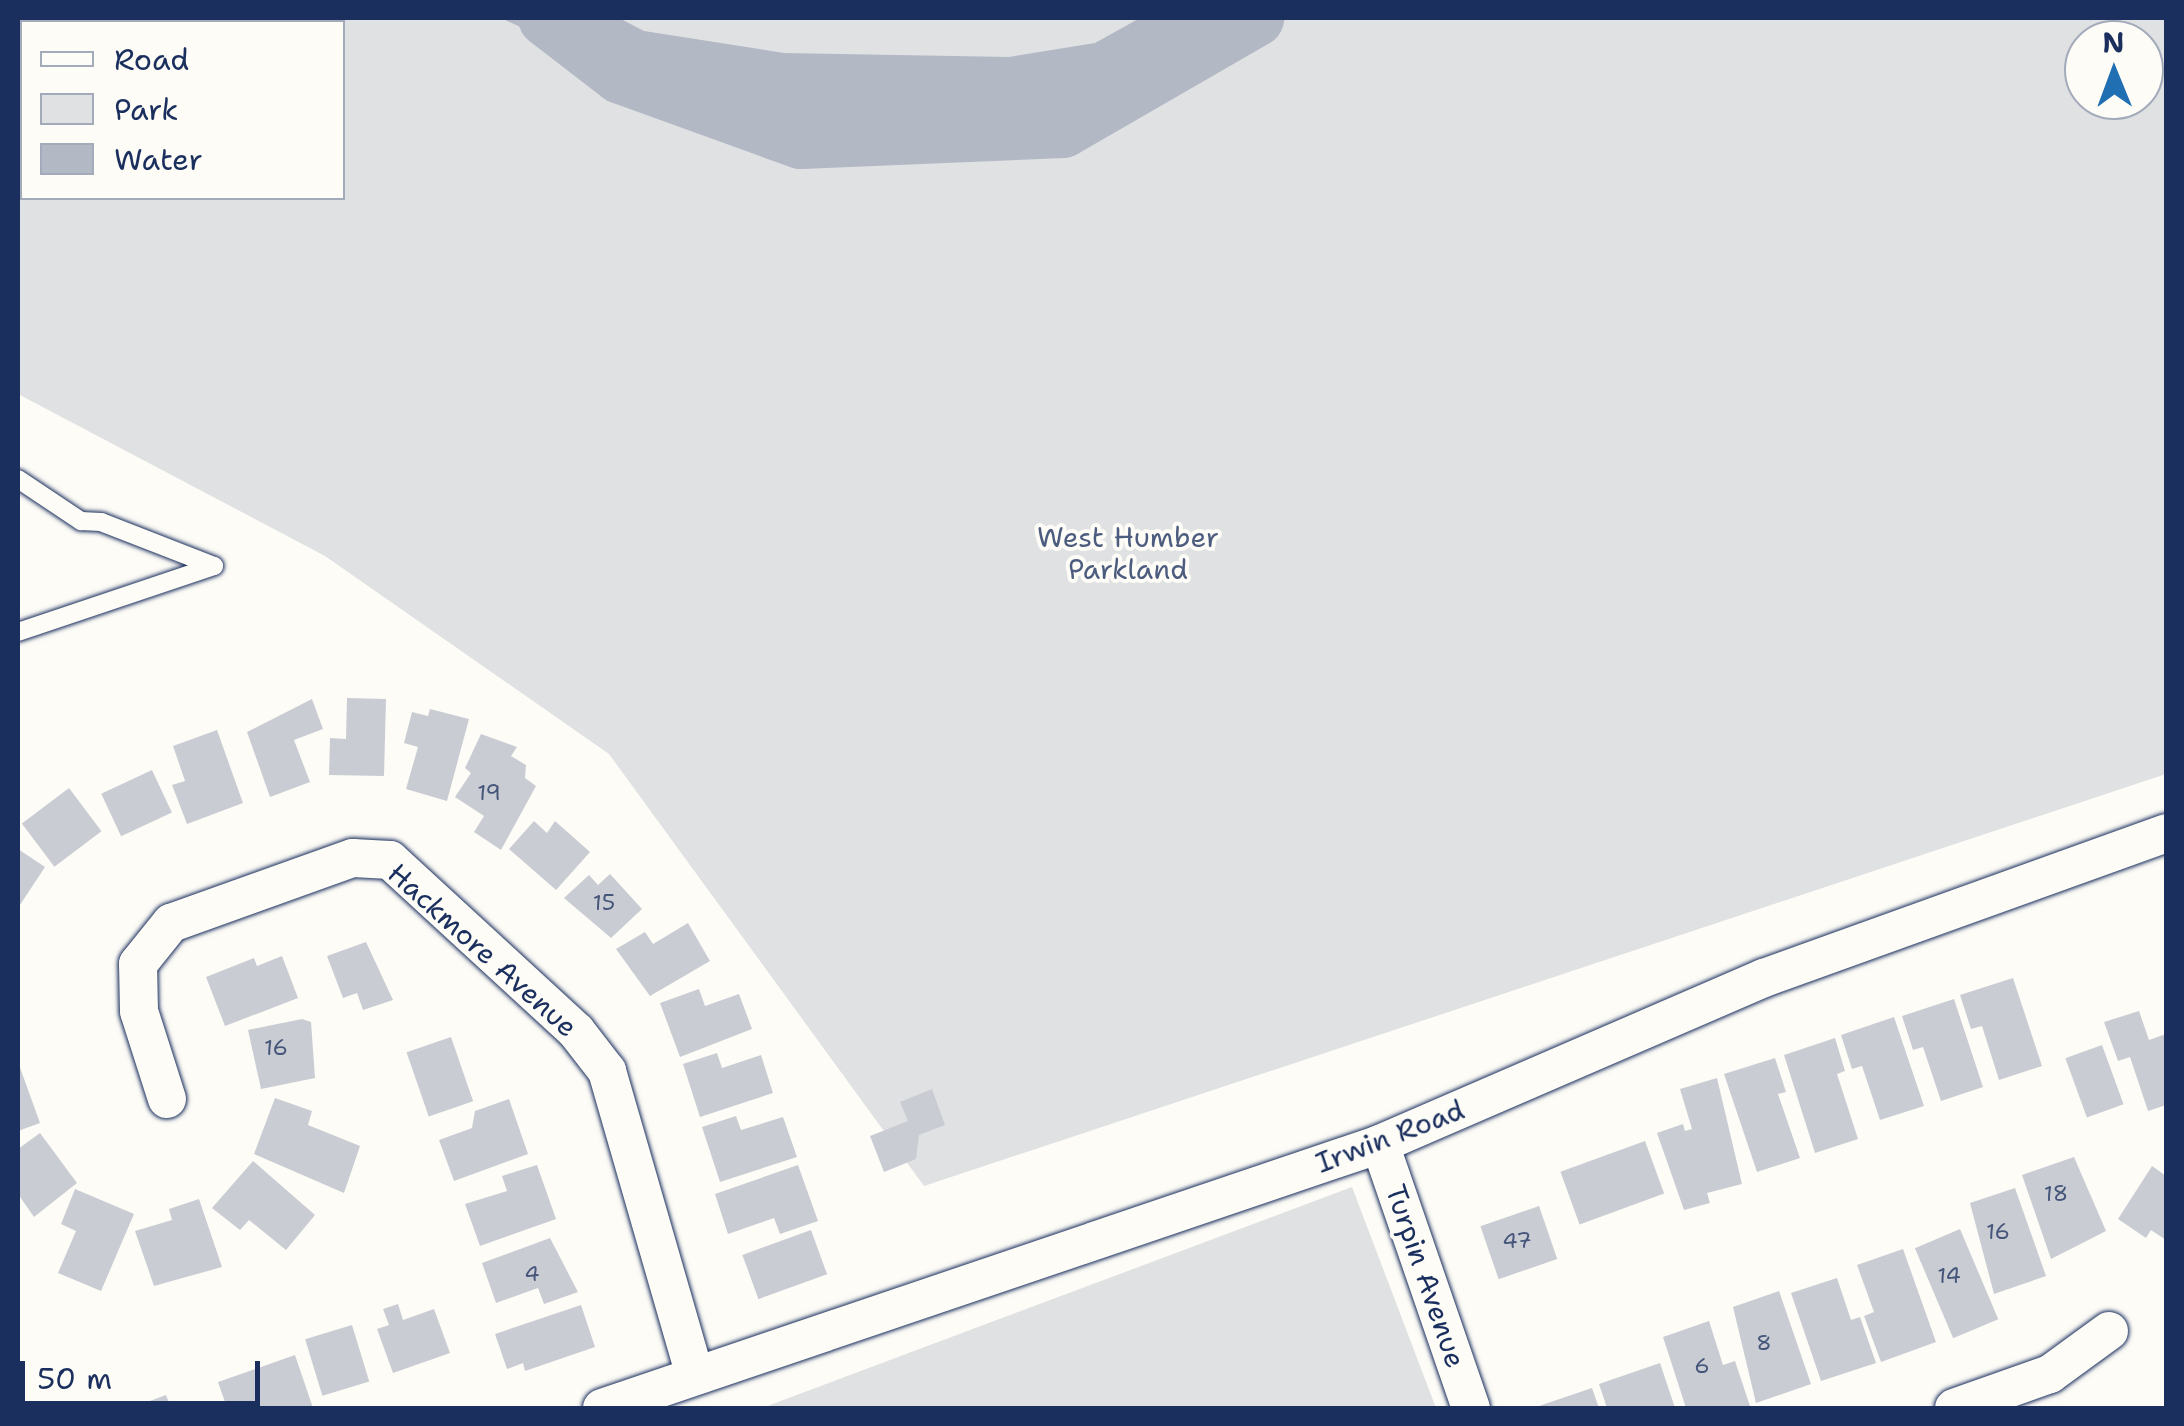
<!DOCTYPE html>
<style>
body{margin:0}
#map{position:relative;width:2184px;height:1426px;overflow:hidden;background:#fdfcf7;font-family:"Shantell Sans",sans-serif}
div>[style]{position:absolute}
.green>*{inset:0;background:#e0e1e3}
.water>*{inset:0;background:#b3b8c5}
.river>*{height:58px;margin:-29px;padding:0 29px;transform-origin:29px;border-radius:29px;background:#b3b8c5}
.building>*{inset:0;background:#c9ccd3;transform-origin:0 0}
.roads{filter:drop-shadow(0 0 2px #1b2f5e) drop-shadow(0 0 2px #1b2f5e)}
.service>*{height:18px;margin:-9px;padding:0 9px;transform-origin:9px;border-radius:9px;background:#fdfcf7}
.minor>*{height:38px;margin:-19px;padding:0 19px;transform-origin:19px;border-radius:19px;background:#fdfcf7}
span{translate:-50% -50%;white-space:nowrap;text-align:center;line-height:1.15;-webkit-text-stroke:8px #fdfcf7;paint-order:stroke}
.number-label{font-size:22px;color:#46567b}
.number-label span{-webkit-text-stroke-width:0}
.park-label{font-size:28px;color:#4c5c7f}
.street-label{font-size:28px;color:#1b2f5e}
.frame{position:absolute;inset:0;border:20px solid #1b2f5e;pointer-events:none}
.legend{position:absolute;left:20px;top:20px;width:325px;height:180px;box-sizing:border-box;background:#fdfcf7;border:2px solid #a3aaba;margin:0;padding:12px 18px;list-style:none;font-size:30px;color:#1b2f5e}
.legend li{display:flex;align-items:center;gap:20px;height:50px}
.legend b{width:50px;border:2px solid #a3aaba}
.north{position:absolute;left:2064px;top:20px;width:100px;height:100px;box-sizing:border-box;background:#fdfcf7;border:2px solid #a3aaba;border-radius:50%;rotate:359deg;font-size:28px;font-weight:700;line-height:40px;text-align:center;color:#1b2f5e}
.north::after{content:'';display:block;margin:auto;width:35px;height:45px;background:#1f6fb2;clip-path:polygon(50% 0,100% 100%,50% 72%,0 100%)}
.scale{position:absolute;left:20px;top:1361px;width:240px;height:45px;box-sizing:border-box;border:5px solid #1b2f5e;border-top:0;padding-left:12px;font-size:30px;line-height:35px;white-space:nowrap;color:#1b2f5e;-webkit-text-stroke:8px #fdfcf7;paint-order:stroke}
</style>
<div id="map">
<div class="green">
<div style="clip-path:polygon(evenodd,18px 18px,2166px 18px,2166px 774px,924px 1186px,609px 754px,325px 556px,18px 394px,18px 18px,22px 22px,342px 22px,342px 198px,22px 198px,22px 22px,18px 18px,2084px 40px,2144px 40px,2144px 100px,2084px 100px,2084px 40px)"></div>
<div style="clip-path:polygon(1352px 1187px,1436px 1408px,762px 1408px)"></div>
</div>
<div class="water">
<div style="clip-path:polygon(501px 18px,619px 18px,644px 31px,784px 53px,1009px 57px,1095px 43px,1140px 18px,1286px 18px,1249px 44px,1033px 125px,853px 128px,681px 102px)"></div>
</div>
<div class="river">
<div style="left:547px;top:18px;width:93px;rotate:37.6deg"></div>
<div style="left:621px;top:75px;width:191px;rotate:19.9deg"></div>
<div style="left:801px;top:140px;width:262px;rotate:-2.4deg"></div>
<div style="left:1063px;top:129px;width:222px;rotate:-30deg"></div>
</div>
<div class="building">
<div style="clip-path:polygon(347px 698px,386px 699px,384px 776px,329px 775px,330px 738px,346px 739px)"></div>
<div style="clip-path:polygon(312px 699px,323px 729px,294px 740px,310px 782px,270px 797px,247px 732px)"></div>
<div style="clip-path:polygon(430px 709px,469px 719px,447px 801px,406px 789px,418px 747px,404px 743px,412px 712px,428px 716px)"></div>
<div style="clip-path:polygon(217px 730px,243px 803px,187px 824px,172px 785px,185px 781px,173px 746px)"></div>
<div style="clip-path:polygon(481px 734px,517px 747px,511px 756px,526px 765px,525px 778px,536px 786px,501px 850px,474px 832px,484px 816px,455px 797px,471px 773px,465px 768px)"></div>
<div style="left:152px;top:770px;width:47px;height:56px;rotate:65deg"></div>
<div style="left:69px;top:788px;width:54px;height:59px;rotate:53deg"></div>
<div style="clip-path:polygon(534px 821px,547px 833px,555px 821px,590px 852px,556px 890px,509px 849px)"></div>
<div style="clip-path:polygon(18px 849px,45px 867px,18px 908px)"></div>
<div style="clip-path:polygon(610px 874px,642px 909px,611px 938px,564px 898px,589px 875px,598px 885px)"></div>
<div style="clip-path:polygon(688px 923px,710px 961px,650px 996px,616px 949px,645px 932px,653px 944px)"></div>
<div style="clip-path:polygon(366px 942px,393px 1000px,363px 1010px,357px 993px,343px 998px,327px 956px)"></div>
<div style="clip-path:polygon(282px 956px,298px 998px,225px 1026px,206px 977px,254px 958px,257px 966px)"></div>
<div style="clip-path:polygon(2013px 978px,2042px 1066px,1999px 1080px,1982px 1026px,1971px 1029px,1960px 995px)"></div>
<div style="clip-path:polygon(699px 989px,705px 1006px,739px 994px,752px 1029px,680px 1057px,660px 1003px)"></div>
<div style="clip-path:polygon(1954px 999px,1983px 1087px,1941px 1101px,1923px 1047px,1913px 1050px,1902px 1016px)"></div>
<div style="clip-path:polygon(2139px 1011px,2149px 1040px,2166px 1034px,2166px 1105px,2148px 1111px,2130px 1057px,2118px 1061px,2104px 1022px)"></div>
<div style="clip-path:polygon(1894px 1017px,1924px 1106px,1880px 1120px,1862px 1066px,1852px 1069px,1841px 1035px)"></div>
<div style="clip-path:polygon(302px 1019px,311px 1022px,315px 1078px,261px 1089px,248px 1030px)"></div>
<div style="left:451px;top:1037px;width:68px;height:47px;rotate:71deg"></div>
<div style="clip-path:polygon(1835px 1038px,1845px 1071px,1837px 1074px,1858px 1139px,1815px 1153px,1784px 1055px)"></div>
<div style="left:2102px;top:1045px;width:63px;height:39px;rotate:70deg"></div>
<div style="clip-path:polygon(717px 1053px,722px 1068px,761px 1055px,773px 1093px,700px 1117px,683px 1064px)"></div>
<div style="clip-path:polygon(1775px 1058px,1786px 1092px,1778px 1094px,1800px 1158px,1757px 1172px,1724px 1074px)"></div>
<div style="clip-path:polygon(18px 1062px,40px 1123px,18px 1131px)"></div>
<div style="clip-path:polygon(1717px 1078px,1742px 1184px,1707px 1193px,1710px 1203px,1684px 1210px,1657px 1133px,1683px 1124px,1685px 1131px,1692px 1129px,1680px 1089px)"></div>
<div style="clip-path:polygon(932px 1089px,945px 1125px,919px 1135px,916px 1159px,884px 1172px,870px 1136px,908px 1121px,900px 1102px)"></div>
<div style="clip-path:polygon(275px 1098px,312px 1111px,308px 1125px,360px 1146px,344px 1193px,254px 1154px)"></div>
<div style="clip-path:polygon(509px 1099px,528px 1154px,454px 1181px,439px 1140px,472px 1128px,475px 1111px)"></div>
<div style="clip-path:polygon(736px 1116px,741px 1130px,783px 1117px,797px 1157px,720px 1182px,702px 1127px)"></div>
<div style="clip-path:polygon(40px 1133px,77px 1183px,34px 1217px,18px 1194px,18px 1149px)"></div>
<div style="left:1645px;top:1141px;width:56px;height:90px;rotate:70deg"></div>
<div style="clip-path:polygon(2074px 1157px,2106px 1231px,2051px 1259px,2022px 1175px)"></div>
<div style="clip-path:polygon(253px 1161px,315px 1215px,286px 1250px,249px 1220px,240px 1230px,212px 1208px)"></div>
<div style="clip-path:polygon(537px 1165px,556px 1219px,480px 1246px,465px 1204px,507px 1191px,502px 1176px)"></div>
<div style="clip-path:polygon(798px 1165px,818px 1221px,780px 1234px,774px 1218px,728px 1234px,715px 1194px)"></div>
<div style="clip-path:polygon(2152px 1166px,2166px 1176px,2166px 1240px,2151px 1230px,2146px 1238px,2118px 1219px)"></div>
<div style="clip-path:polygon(2015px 1188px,2046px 1276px,1994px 1294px,1970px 1203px)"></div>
<div style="clip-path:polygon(75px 1189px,134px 1214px,101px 1291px,58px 1273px,76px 1231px,61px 1224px)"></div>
<div style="clip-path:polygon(199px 1199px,222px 1267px,154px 1286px,135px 1231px,172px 1220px,169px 1209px)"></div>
<div style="left:1539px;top:1206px;width:56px;height:62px;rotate:71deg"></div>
<div style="left:1960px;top:1229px;width:98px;height:49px;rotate:67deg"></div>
<div style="left:811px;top:1230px;width:47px;height:73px;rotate:70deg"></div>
<div style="clip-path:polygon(550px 1238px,578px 1292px,544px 1304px,538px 1288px,496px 1303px,482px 1263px)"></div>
<div style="clip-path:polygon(1903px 1249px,1936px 1342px,1881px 1362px,1864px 1316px,1874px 1312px,1857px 1265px)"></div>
<div style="clip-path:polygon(1837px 1278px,1851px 1320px,1860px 1317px,1876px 1363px,1821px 1381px,1791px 1293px)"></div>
<div style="clip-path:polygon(1779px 1291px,1811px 1384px,1756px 1403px,1733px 1307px)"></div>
<div style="clip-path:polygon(398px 1304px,403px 1320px,434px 1309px,450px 1353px,393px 1373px,377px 1329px,389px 1325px,383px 1309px)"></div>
<div style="clip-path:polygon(581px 1305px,595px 1347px,525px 1371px,523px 1363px,507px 1369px,495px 1334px)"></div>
<div style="clip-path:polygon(1709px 1321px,1723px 1365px,1735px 1361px,1750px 1406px,1686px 1408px,1663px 1337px)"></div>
<div style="left:352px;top:1325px;width:59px;height:49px;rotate:73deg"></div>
<div style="clip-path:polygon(295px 1355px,313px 1408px,227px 1408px,218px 1382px)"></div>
<div style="clip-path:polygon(1660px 1363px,1675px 1408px,1607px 1408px,1599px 1384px)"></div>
<div style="clip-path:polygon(1592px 1388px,1599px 1408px,1533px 1408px)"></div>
<div style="clip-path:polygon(166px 1395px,171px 1408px,149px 1408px,147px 1402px)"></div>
</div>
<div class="roads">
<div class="service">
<div style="left:18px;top:479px;width:76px;rotate:33.7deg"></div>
<div style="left:81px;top:521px;width:20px;rotate:3deg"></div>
<div style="left:101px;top:522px;width:121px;rotate:21.3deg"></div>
<div style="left:18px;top:632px;width:207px;rotate:-18.6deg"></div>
</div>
<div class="minor">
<div style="left:167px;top:1099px;width:92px;rotate:-107.7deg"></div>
<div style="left:139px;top:1011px;width:47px;rotate:-91.2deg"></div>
<div style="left:138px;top:964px;width:53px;rotate:-51.2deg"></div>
<div style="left:171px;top:923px;width:193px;rotate:-19.7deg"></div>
<div style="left:353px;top:858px;width:37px;rotate:3deg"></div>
<div style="left:390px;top:860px;width:253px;rotate:42.6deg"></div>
<div style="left:576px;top:1031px;width:51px;rotate:52.2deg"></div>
<div style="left:607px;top:1071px;width:317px;rotate:73.9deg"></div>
<div style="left:1380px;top:1144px;width:279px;rotate:71deg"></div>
<div style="left:602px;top:1408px;width:822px;rotate:-18.74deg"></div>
<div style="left:1380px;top:1144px;width:418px;rotate:-23.4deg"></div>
<div style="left:1764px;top:978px;width:427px;rotate:-19.8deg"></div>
<div style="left:1954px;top:1408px;width:102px;rotate:-19.5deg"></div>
<div style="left:2050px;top:1374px;width:73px;rotate:-36.1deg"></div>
</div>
</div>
<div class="number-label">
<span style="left:489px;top:793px">19</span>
<span style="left:604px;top:903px">15</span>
<span style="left:276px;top:1048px">16</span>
<span style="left:2056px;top:1194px">18</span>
<span style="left:1998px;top:1232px">16</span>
<span style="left:1517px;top:1241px">47</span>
<span style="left:532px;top:1274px">4</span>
<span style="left:1949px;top:1276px">14</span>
<span style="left:1764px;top:1343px">8</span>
<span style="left:1702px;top:1366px">6</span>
</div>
<div class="park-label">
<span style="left:1128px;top:553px">West Humber<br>Parkland</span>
</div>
<div class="street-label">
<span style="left:483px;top:950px;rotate:42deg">Hackmore Avenue</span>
<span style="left:1390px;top:1136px;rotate:-21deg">Irwin Road</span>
<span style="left:1426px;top:1276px;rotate:71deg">Turpin Avenue</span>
</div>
<div class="frame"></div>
<ul class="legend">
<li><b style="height:12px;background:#fdfcf7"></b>Road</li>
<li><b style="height:28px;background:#e0e1e3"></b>Park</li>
<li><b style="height:28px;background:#b3b8c5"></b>Water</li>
</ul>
<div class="north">N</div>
<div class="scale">50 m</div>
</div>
